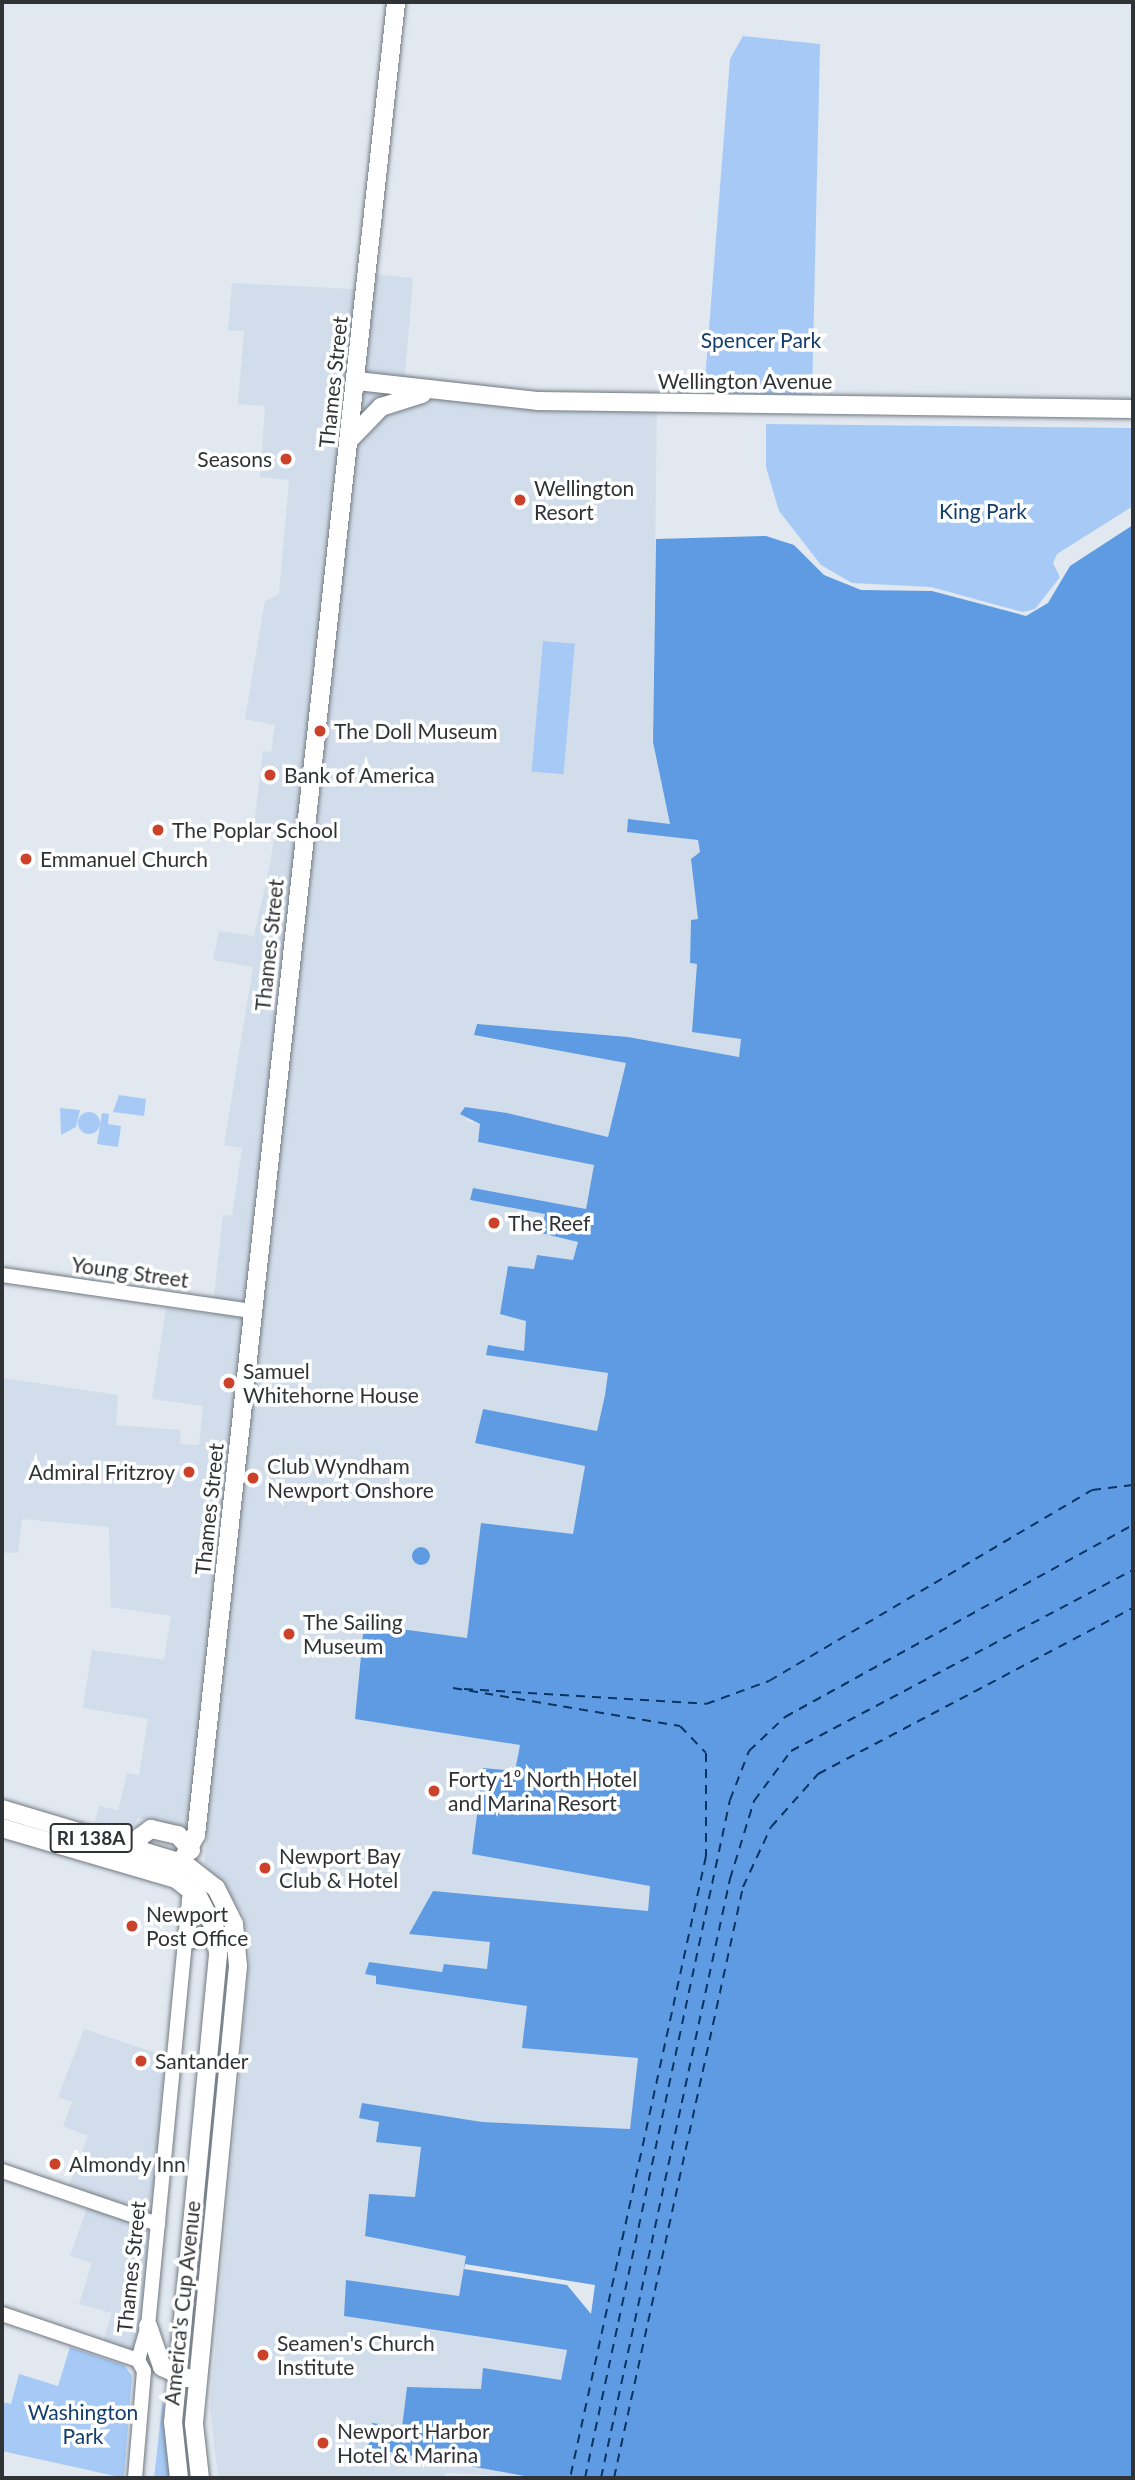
<!DOCTYPE html>
<meta charset="utf-8">
<style>
body{margin:0}
#map{position:relative;width:1135px;height:2480px;overflow:hidden;background:#e1e8f0;font-family:Lato,sans-serif}
div>[style]{position:absolute}
.built>*{inset:0;background:#d1ddea}
.green>*{inset:0;background:#a6caf5;transform-origin:0 0}
.round{border-radius:50%}
.water>*{inset:0;background:#5e9be3}
.pier>*{inset:0;background:#e1e8f0}
.ferry>*{height:2px;margin-top:-1px;transform-origin:0;background:repeating-linear-gradient(90deg,#083462 0 9px,transparent 0 16px)}
.roads{filter:drop-shadow(0 0 2px #737980) drop-shadow(0 0 2px #737980)}
.minor>*{height:14px;margin:-7px;padding:0 7px;transform-origin:7px;border-radius:7px;background:#fff}
.major>*{height:18px;margin:-9px;padding:0 9px;transform-origin:9px;border-radius:9px;background:#fff}
.dots>*{width:19px;height:19px;translate:-50% -50%;box-sizing:border-box;border:4px solid #fff;border-radius:50%}
span{translate:-50% -50%;white-space:nowrap;text-align:center;line-height:1.15;-webkit-text-stroke:7px #fff;paint-order:stroke}
.shield-label span{padding:2px 5px;background:#fff;border:2px solid;border-radius:5px;-webkit-text-stroke-width:0}
.shield-label{font-size:19px;color:#303336;font-weight:700}
.park-label{font-size:21px;color:#133e6d}
.street-label{font-size:21px;color:#303336}
.poi-label{font-size:21px;color:#303336}
.right{translate:-100% -50%;text-align:right}
.left{translate:0 -50%;text-align:left}
.frame{position:absolute;inset:0;border:4px solid #303336;pointer-events:none}
</style>
<div id="map">
<div class="built">
<div style="clip-path:polygon(374px 274px,413px 278px,405px 375px,523px 390px,657px 393px,653px 742px,670px 825px,628px 820px,627px 831px,698px 840px,700px 852px,691px 859px,698px 919px,691px 921px,690px 963px,697px 964px,741px 1039px,739px 1057px,628px 1037px,477px 1024px,475px 1036px,627px 1063px,608px 1137px,465px 1107px,467px 1121px,480px 1124px,478px 1142px,594px 1165px,586px 1209px,474px 1189px,470px 1200px,545px 1214px,578px 1242px,573px 1260px,537px 1255px,534px 1269px,508px 1266px,500px 1314px,526px 1321px,524px 1352px,489px 1345px,608px 1373px,605px 1395px,597px 1431px,482px 1409px,476px 1443px,586px 1466px,573px 1535px,467px 1639px,365px 1624px,487px 1739px,520px 1745px,516px 1772px,483px 1768px,555px 1869px,650px 1885px,648px 1911px,541px 1906px,491px 1942px,487px 1970px,445px 1964px,442px 1972px,369px 1962px,365px 1974px,377px 1976px,376px 1984px,528px 2006px,522px 2048px,639px 2058px,630px 2129px,482px 2122px,362px 2103px,379px 2121px,376px 2141px,421px 2146px,415px 2198px,369px 2194px,365px 2236px,467px 2255px,459px 2296px,346px 2280px,412px 2324px,567px 2350px,561px 2380px,484px 2369px,481px 2389px,407px 2387px,402px 2428px,536px 2478px,446px 2473px,444px 2478px,218px 2478px,210px 2407px,250px 1951px,244px 1915px,204px 1863px,208px 1833px,138px 1818px,130px 1833px,94px 1824px,99px 1806px,118px 1810px,127px 1773px,139px 1775px,148px 1719px,83px 1708px,92px 1650px,164px 1660px,171px 1616px,111px 1607px,109px 1527px,22px 1519px,18px 1553px,2px 1552px,2px 1378px,118px 1395px,116px 1425px,181px 1430px,180px 1444px,199px 1445px,203px 1406px,152px 1399px,166px 1308px,212px 1315px,223px 1215px,232px 1216px,242px 1148px,224px 1145px,253px 967px,213px 960px,219px 931px,254px 936px,271px 860px,275px 828px,254px 825px,263px 751px,271px 752px,275px 725px,245px 719px,265px 601px,279px 594px,289px 480px,260px 477px,265px 406px,238px 404px,244px 331px,228px 331px,232px 283px,371px 290px)"></div>
<div style="clip-path:polygon(84px 2029px,165px 2056px,140px 2354px,103px 2342px,112px 2313px,79px 2304px,92px 2263px,70px 2256px,92px 2194px,69px 2185px,88px 2136px,63px 2126px,72px 2102px,58px 2097px)"></div>
</div>
<div class="green">
<div style="clip-path:polygon(743px 36px,820px 44px,812px 395px,704px 393px,730px 59px)"></div>
<div style="clip-path:polygon(766px 424px,1133px 428px,1133px 506px,1057px 554px,1053px 563px,1060px 577px,1035px 609px,1023px 612px,931px 587px,852px 583px,821px 565px,779px 511px,766px 467px)"></div>
<div style="left:543px;top:641px;width:32px;height:131px;rotate:5deg"></div>
<div style="clip-path:polygon(119px 1095px,146px 1099px,144px 1116px,113px 1112px)"></div>
<div style="clip-path:polygon(60px 1108px,80px 1110px,76px 1127px,61px 1135px)"></div>
<div class="round" style="left:78px;top:1112px;width:22px;height:22px"></div>
<div style="clip-path:polygon(102px 1113px,109px 1114px,108px 1124px,121px 1126px,118px 1147px,97px 1144px)"></div>
<div style="clip-path:polygon(218px 2035px,222px 2064px,204px 2238px,198px 2237px)"></div>
<div style="clip-path:polygon(197px 2244px,204px 2245px,189px 2351px,187px 2349px)"></div>
<div style="clip-path:polygon(70px 2347px,124px 2365px,132px 2376px,124px 2478px,2px 2451px,2px 2402px,11px 2404px,19px 2374px,58px 2386px)"></div>
<div style="clip-path:polygon(163px 2398px,170px 2478px,154px 2478px)"></div>
<div style="clip-path:polygon(183px 2398px,188px 2400px,192px 2478px,186px 2478px,179px 2437px)"></div>
</div>
<div class="water">
<div style="clip-path:polygon(1133px 525px,1133px 2478px,536px 2478px,368px 2448px,372px 2423px,402px 2427px,407px 2387px,481px 2389px,483px 2368px,561px 2380px,567px 2350px,344px 2316px,346px 2280px,459px 2296px,466px 2256px,365px 2236px,369px 2194px,415px 2197px,421px 2147px,376px 2142px,379px 2122px,359px 2118px,362px 2103px,482px 2122px,630px 2129px,638px 2058px,522px 2048px,527px 2006px,376px 1984px,376px 1976px,365px 1974px,369px 1962px,442px 1972px,444px 1964px,487px 1969px,490px 1942px,409px 1934px,433px 1891px,648px 1911px,650px 1886px,472px 1854px,483px 1768px,515px 1771px,520px 1745px,355px 1719px,364px 1624px,467px 1638px,481px 1523px,573px 1534px,585px 1466px,475px 1443px,483px 1409px,597px 1431px,605px 1395px,608px 1373px,486px 1355px,488px 1345px,524px 1351px,526px 1321px,500px 1314px,508px 1266px,534px 1269px,537px 1255px,573px 1260px,578px 1242px,541px 1233px,545px 1214px,470px 1200px,473px 1188px,586px 1209px,594px 1165px,478px 1142px,480px 1124px,460px 1114px,465px 1107px,507px 1113px,608px 1137px,626px 1063px,474px 1035px,477px 1024px,628px 1037px,739px 1057px,741px 1039px,692px 1032px,697px 964px,690px 963px,691px 920px,698px 919px,691px 859px,700px 852px,698px 840px,627px 832px,628px 819px,670px 824px,653px 742px,656px 539px,766px 536px,794px 545px,824px 575px,861px 590px,932px 591px,1026px 616px,1048px 603px,1070px 566px)"></div>
<div class="round" style="left:412px;top:1547px;width:18px;height:18px"></div>
</div>
<div class="pier">
<div style="clip-path:polygon(465px 2264px,595px 2285px,591px 2314px,567px 2285px,464px 2269px)"></div>
</div>
<div class="ferry">
<div style="left:453px;top:1688px;width:230px;rotate:9.5deg"></div>
<div style="left:680px;top:1726px;width:37px;rotate:46deg"></div>
<div style="left:706px;top:1753px;width:103px;rotate:90deg"></div>
<div style="left:706px;top:1856px;width:637px;rotate:102.33deg"></div>
<div style="left:464px;top:1689px;width:242px;rotate:3.5deg"></div>
<div style="left:706px;top:1704px;width:67px;rotate:-20.1deg"></div>
<div style="left:769px;top:1681px;width:375px;rotate:-30.6deg"></div>
<div style="left:1092px;top:1490px;width:41px;rotate:-7deg"></div>
<div style="left:585px;top:2478px;width:693px;rotate:-77.93deg"></div>
<div style="left:730px;top:1800px;width:53px;rotate:-68.8deg"></div>
<div style="left:749px;top:1751px;width:50px;rotate:-43.4deg"></div>
<div style="left:785px;top:1717px;width:397px;rotate:-28.9deg"></div>
<div style="left:601px;top:2478px;width:613px;rotate:-77.85deg"></div>
<div style="left:730px;top:1879px;width:82px;rotate:-72.9deg"></div>
<div style="left:754px;top:1801px;width:62px;rotate:-53.5deg"></div>
<div style="left:791px;top:1751px;width:387px;rotate:-27.9deg"></div>
<div style="left:614px;top:2478px;width:605px;rotate:-77.69deg"></div>
<div style="left:743px;top:1887px;width:66px;rotate:-65deg"></div>
<div style="left:771px;top:1827px;width:71px;rotate:-48.4deg"></div>
<div style="left:818px;top:1774px;width:356px;rotate:-27.8deg"></div>
</div>
<div class="roads">
<div class="minor">
<div style="left:2px;top:1275px;width:254px;rotate:8.2deg"></div>
<div style="left:2px;top:2171px;width:165px;rotate:18.8deg"></div>
<div style="left:2px;top:2314px;width:144px;rotate:18.7deg"></div>
<div style="left:138px;top:2360px;width:35px;rotate:-74deg"></div>
<div style="left:148px;top:2326px;width:440px;rotate:-84.5deg"></div>
<div style="left:135px;top:2478px;width:107px;rotate:-85.2deg"></div>
<div style="left:144px;top:2371px;width:13px;rotate:-119deg"></div>
</div>
<div class="major">
<div style="left:357px;top:381px;width:181px;rotate:6.3deg"></div>
<div style="left:537px;top:401px;width:596px;rotate:0.77deg"></div>
<div style="left:350px;top:439px;width:45px;rotate:-45.9deg"></div>
<div style="left:381px;top:407px;width:43px;rotate:-17.6deg"></div>
<div style="left:2px;top:1809px;width:191px;rotate:16.7deg"></div>
<div style="left:185px;top:1864px;width:39px;rotate:38deg"></div>
<div style="left:216px;top:1888px;width:40px;rotate:63.4deg"></div>
<div style="left:234px;top:1924px;width:42px;rotate:84.6deg"></div>
<div style="left:238px;top:1966px;width:460px;rotate:95.5deg"></div>
<div style="left:194px;top:2424px;width:54px;rotate:83.7deg"></div>
<div style="left:2px;top:1828px;width:181px;rotate:16.3deg"></div>
<div style="left:176px;top:1879px;width:28px;rotate:38deg"></div>
<div style="left:198px;top:1896px;width:37px;rotate:63deg"></div>
<div style="left:215px;top:1929px;width:26px;rotate:83deg"></div>
<div style="left:218px;top:1955px;width:469px;rotate:95.5deg"></div>
<div style="left:173px;top:2422px;width:56px;rotate:83.9deg"></div>
<div style="left:133px;top:1861px;width:25px;rotate:-74deg"></div>
<div style="left:140px;top:1837px;width:14px;rotate:-36deg"></div>
<div style="left:151px;top:1829px;width:28px;rotate:13deg"></div>
<div style="left:178px;top:1835px;width:20px;rotate:49deg"></div>
<div style="left:157px;top:1872px;width:26px;rotate:-23deg"></div>
<div style="left:181px;top:1862px;width:31px;rotate:-61deg"></div>
<div style="left:196px;top:1835px;width:1844px;rotate:-83.77deg"></div>
<div style="left:185px;top:1941px;width:17px;rotate:-17deg"></div>
<div style="left:201px;top:1936px;width:26px;rotate:16deg"></div>
<div style="left:148px;top:2326px;width:43px;rotate:71.1deg"></div>
<div style="left:162px;top:2367px;width:27px;rotate:24deg"></div>
</div>
</div>
<div class="dots">
<div style="left:286px;top:459px;background:#cc4129"></div>
<div style="left:520px;top:500px;background:#cc4129"></div>
<div style="left:320px;top:731px;background:#cc4129"></div>
<div style="left:270px;top:775px;background:#cc4129"></div>
<div style="left:158px;top:830px;background:#cc4129"></div>
<div style="left:26px;top:859px;background:#cc4129"></div>
<div style="left:494px;top:1223px;background:#cc4129"></div>
<div style="left:229px;top:1383px;background:#cc4129"></div>
<div style="left:189px;top:1472px;background:#cc4129"></div>
<div style="left:253px;top:1478px;background:#cc4129"></div>
<div style="left:289px;top:1634px;background:#cc4129"></div>
<div style="left:434px;top:1791px;background:#cc4129"></div>
<div style="left:265px;top:1868px;background:#cc4129"></div>
<div style="left:132px;top:1926px;background:#cc4129"></div>
<div style="left:141px;top:2061px;background:#cc4129"></div>
<div style="left:55px;top:2164px;background:#cc4129"></div>
<div style="left:263px;top:2355px;background:#cc4129"></div>
<div style="left:323px;top:2443px;background:#cc4129"></div>
</div>
<div class="shield-label">
<span style="left:91px;top:1838px">RI 138A</span>
</div>
<div class="park-label">
<span style="left:761px;top:340px">Spencer Park</span>
<span style="left:983px;top:511px">King Park</span>
<span style="left:83px;top:2424px">Washington<br>Park</span>
</div>
<div class="street-label">
<span style="left:745px;top:381px">Wellington Avenue</span>
<span style="left:333px;top:382px;rotate:-84deg">Thames Street</span>
<span style="left:269px;top:945px;rotate:-84deg">Thames Street</span>
<span style="left:130px;top:1272px;rotate:8deg">Young Street</span>
<span style="left:209px;top:1509px;rotate:-84deg">Thames Street</span>
<span style="left:131px;top:2267px;rotate:-84deg">Thames Street</span>
<span style="left:182px;top:2303px;rotate:-84deg">America's Cup Avenue</span>
</div>
<div class="poi-label">
<span class="right" style="left:272px;top:459px">Seasons</span>
<span class="left" style="left:534px;top:500px">Wellington<br>Resort</span>
<span class="left" style="left:334px;top:731px">The Doll Museum</span>
<span class="left" style="left:284px;top:775px">Bank of America</span>
<span class="left" style="left:172px;top:830px">The Poplar School</span>
<span class="left" style="left:40px;top:859px">Emmanuel Church</span>
<span class="left" style="left:508px;top:1223px">The Reef</span>
<span class="left" style="left:243px;top:1383px">Samuel<br>Whitehorne House</span>
<span class="left" style="left:267px;top:1478px">Club Wyndham<br>Newport Onshore</span>
<span class="right" style="left:175px;top:1472px">Admiral Fritzroy</span>
<span class="left" style="left:303px;top:1634px">The Sailing<br>Museum</span>
<span class="left" style="left:448px;top:1791px">Forty 1⁰ North Hotel<br>and Marina Resort</span>
<span class="left" style="left:279px;top:1868px">Newport Bay<br>Club &amp; Hotel</span>
<span class="left" style="left:146px;top:1926px">Newport<br>Post Office</span>
<span class="left" style="left:155px;top:2061px">Santander</span>
<span class="left" style="left:69px;top:2164px">Almondy Inn</span>
<span class="left" style="left:277px;top:2355px">Seamen's Church<br>Institute</span>
<span class="left" style="left:337px;top:2443px">Newport Harbor<br>Hotel &amp; Marina</span>
</div>
<div class="frame"></div>
</div>
